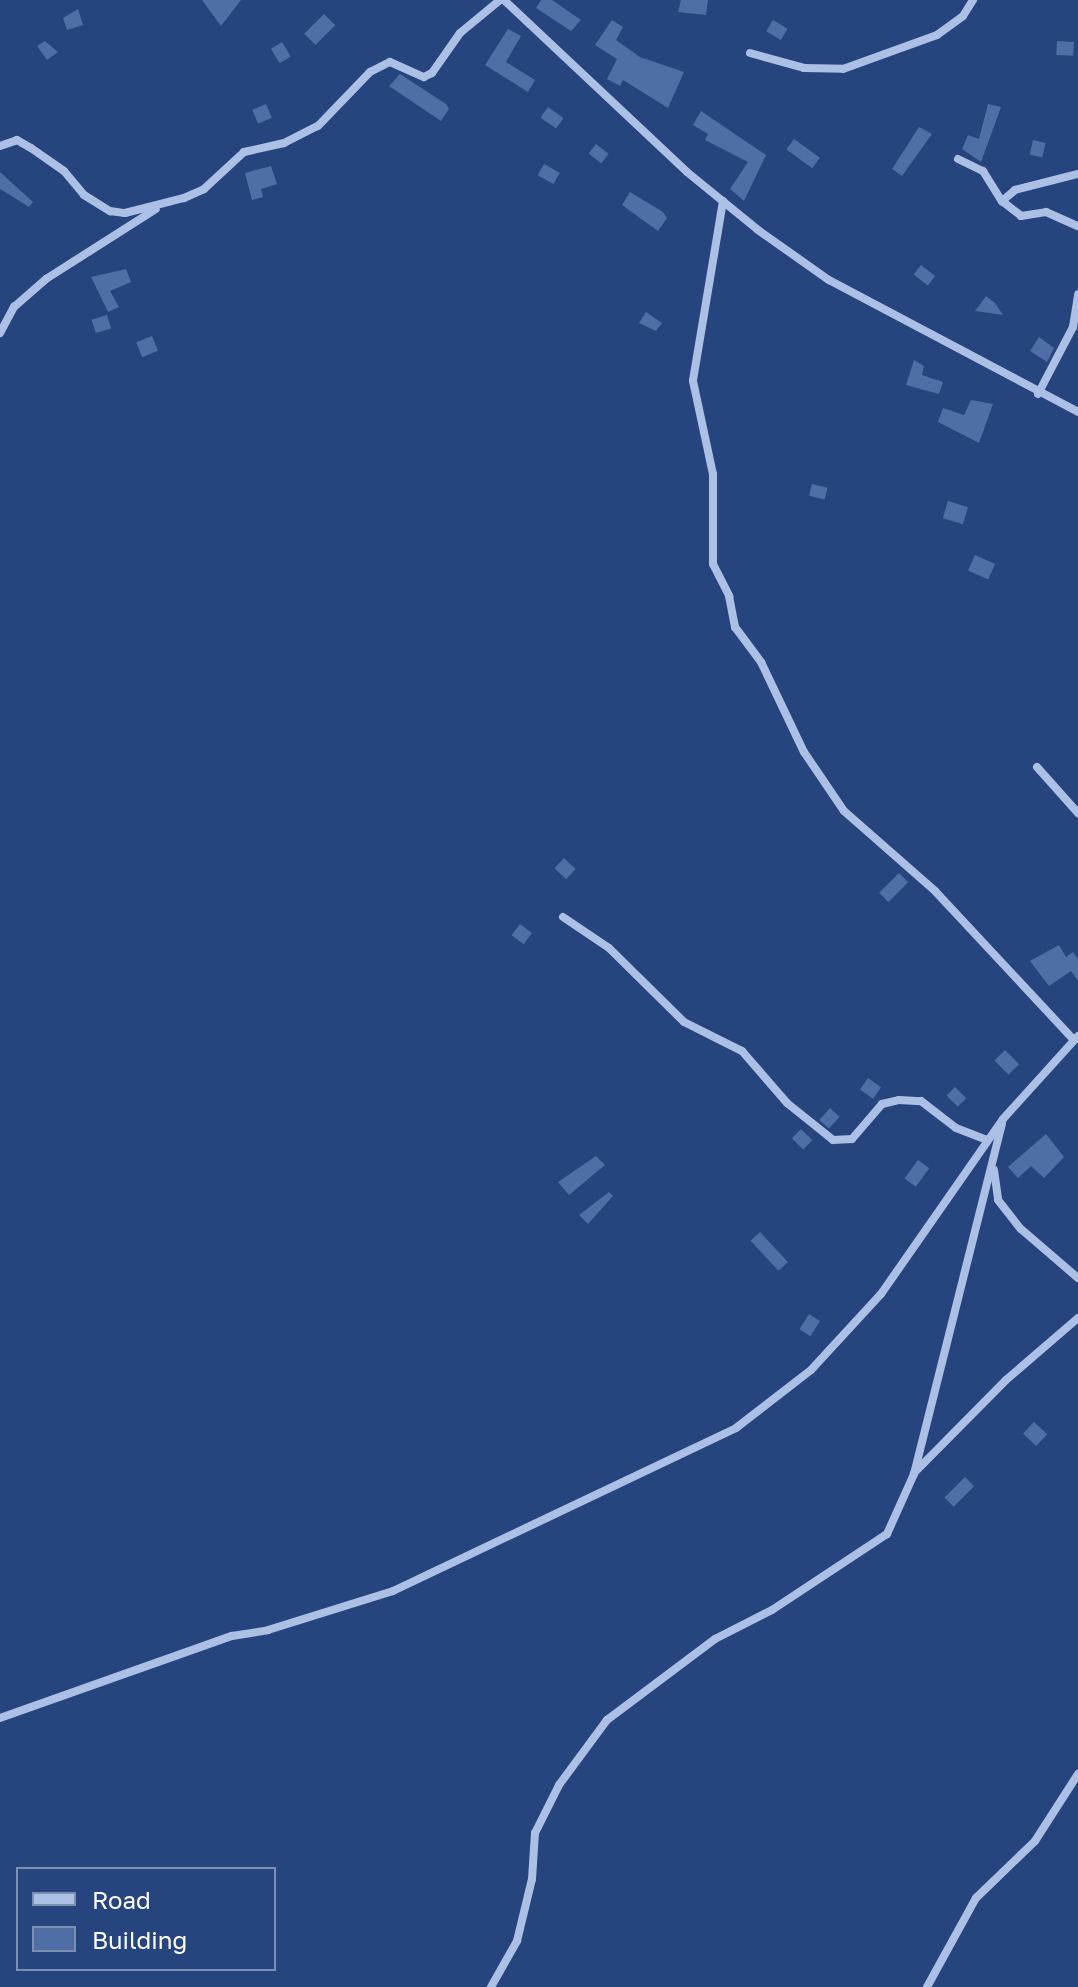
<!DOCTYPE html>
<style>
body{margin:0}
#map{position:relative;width:1078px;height:1987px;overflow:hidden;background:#26447d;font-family:"Golos Text",sans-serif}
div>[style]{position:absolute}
.building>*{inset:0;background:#4f6ea6;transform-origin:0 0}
.street>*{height:8px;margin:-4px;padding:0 4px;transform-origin:4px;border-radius:4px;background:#acc0e5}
span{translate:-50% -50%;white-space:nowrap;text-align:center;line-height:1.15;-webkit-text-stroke:6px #26447d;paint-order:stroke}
.legend{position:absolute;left:16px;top:1867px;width:260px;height:104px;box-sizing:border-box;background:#26447d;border:2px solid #7d8fb1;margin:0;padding:10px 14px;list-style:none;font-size:24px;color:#fff}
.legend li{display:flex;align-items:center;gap:16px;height:40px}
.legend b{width:40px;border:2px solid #7d8fb1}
</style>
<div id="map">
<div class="building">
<div style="clip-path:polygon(202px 0,241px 0,221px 26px)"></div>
<div style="clip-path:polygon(541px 0,552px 0,581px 20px,571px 31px,536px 8px)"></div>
<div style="clip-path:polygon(681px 0,708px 0,706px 15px,678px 12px)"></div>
<div style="clip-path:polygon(78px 9px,83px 25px,67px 30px,63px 18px)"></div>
<div style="left:324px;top:14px;width:16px;height:28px;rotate:45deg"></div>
<div style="clip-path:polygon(612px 20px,623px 27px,616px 40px,640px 57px,684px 72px,668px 108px,623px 80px,620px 86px,607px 79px,617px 59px,595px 45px)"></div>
<div style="left:773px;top:20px;width:17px;height:13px;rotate:31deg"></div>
<div style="clip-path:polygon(508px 29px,521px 36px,506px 62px,535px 80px,528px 92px,485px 65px)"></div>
<div style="clip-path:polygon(45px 41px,58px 52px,47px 60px,37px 46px)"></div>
<div style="left:1057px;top:41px;width:17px;height:14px;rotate:3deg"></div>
<div style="left:282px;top:42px;width:17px;height:13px;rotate:59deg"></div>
<div style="clip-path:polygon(400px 74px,446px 104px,449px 109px,441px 121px,389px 86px)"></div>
<div style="left:266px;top:104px;width:15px;height:15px;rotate:67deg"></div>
<div style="clip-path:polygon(988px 104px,1001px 107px,981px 162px,962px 149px,968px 135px,979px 139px)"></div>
<div style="left:548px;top:107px;width:19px;height:13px;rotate:35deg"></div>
<div style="clip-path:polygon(701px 111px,766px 155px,744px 201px,730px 189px,748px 162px,705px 140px,708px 134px,693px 125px)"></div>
<div style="clip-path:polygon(919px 127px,932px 134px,902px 176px,892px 169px)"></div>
<div style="left:794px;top:139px;width:32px;height:13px;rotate:36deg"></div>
<div style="left:1033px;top:140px;width:13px;height:15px;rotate:13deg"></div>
<div style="left:596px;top:144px;width:16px;height:12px;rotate:38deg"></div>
<div style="left:544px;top:164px;width:18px;height:13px;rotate:29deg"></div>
<div style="clip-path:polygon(271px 166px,277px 184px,261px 189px,263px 197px,252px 200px,245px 173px)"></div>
<div style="clip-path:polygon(0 172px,33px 202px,29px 207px,0 189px)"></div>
<div style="clip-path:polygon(630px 192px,663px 212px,667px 218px,658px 231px,622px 205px)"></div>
<div style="left:921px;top:265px;width:18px;height:12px;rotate:38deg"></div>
<div style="clip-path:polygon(126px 269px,131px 282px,110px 291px,119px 307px,108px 312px,91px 277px)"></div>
<div style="clip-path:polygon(986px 296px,995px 303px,1003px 315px,975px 311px)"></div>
<div style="clip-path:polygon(646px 312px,662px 323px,656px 331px,639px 323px)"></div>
<div style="left:107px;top:315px;width:14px;height:16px;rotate:73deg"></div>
<div style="left:152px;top:336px;width:16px;height:17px;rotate:68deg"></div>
<div style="clip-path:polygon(1039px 337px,1054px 348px,1047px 362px,1030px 351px)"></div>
<div style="clip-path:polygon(914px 360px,924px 366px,922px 375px,943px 382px,939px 394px,906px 385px)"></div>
<div style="clip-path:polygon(971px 400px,993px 404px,979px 443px,938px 422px,943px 408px,964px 415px)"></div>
<div style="left:812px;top:484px;width:16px;height:12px;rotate:14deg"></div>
<div style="left:948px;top:501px;width:21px;height:18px;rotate:17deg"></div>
<div style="left:975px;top:555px;width:22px;height:17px;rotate:24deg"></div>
<div style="left:564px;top:858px;width:16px;height:14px;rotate:43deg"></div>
<div style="left:899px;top:873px;width:13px;height:28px;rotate:45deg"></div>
<div style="left:520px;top:924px;width:15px;height:14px;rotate:37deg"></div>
<div style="clip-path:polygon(1059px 945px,1066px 957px,1073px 952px,1078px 959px,1078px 981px,1071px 971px,1049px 986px,1030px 961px)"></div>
<div style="left:1005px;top:1050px;width:20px;height:15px;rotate:45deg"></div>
<div style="left:868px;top:1078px;width:16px;height:14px;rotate:35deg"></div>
<div style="left:955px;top:1087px;width:16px;height:12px;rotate:45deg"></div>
<div style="left:830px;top:1108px;width:13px;height:16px;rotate:42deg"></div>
<div style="left:801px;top:1129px;width:16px;height:13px;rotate:45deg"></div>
<div style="clip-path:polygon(1046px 1134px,1064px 1157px,1044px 1178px,1031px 1166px,1018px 1178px,1008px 1167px)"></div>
<div style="clip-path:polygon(596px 1156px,605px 1165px,569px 1195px,558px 1182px)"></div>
<div style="left:918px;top:1160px;width:14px;height:23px;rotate:36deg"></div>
<div style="clip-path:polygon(609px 1192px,613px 1196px,588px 1224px,579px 1215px)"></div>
<div style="left:760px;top:1232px;width:41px;height:13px;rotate:47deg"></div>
<div style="left:809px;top:1314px;width:13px;height:18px;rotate:32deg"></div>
<div style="left:1034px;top:1422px;width:18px;height:16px;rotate:43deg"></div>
<div style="left:965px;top:1477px;width:13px;height:29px;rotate:45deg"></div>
</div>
<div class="street">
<div style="left:504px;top:0;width:251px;rotate:43.2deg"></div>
<div style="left:687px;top:172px;width:92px;rotate:39.2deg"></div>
<div style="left:758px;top:230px;width:87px;rotate:35.2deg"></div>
<div style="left:829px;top:280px;width:282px;rotate:27.9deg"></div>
<div style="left:750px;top:53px;width:56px;rotate:15.5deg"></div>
<div style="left:804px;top:68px;width:39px;rotate:1deg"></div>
<div style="left:843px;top:69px;width:100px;rotate:-19.9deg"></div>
<div style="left:937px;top:35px;width:32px;rotate:-36deg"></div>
<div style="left:963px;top:16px;width:19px;rotate:-58deg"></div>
<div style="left:0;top:146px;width:18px;rotate:-19deg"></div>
<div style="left:17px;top:140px;width:16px;rotate:30deg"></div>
<div style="left:31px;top:148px;width:40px;rotate:34.9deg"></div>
<div style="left:64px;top:171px;width:31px;rotate:50deg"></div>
<div style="left:84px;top:195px;width:31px;rotate:32deg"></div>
<div style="left:110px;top:211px;width:15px;rotate:8deg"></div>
<div style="left:125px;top:213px;width:61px;rotate:-14.3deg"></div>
<div style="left:184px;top:198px;width:22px;rotate:-24deg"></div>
<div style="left:204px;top:189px;width:54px;rotate:-42.8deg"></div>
<div style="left:244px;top:152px;width:41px;rotate:-12.7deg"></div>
<div style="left:284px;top:143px;width:38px;rotate:-27deg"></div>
<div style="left:318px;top:126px;width:75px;rotate:-46.1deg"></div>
<div style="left:370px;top:72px;width:22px;rotate:-27deg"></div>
<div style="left:390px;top:62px;width:37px;rotate:24deg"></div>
<div style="left:424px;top:77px;width:9px;rotate:-27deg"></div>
<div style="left:432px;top:73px;width:49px;rotate:-55deg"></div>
<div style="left:460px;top:33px;width:52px;rotate:-39.5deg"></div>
<div style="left:958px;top:159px;width:28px;rotate:26deg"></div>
<div style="left:983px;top:171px;width:36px;rotate:58deg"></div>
<div style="left:1002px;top:201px;width:24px;rotate:38deg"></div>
<div style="left:1021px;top:216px;width:25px;rotate:-9deg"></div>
<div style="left:1046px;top:212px;width:35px;rotate:24deg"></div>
<div style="left:723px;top:201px;width:182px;rotate:99.5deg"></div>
<div style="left:693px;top:381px;width:95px;rotate:77.9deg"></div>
<div style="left:713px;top:474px;width:90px;rotate:90deg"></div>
<div style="left:713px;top:564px;width:36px;rotate:63deg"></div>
<div style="left:729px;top:596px;width:32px;rotate:79deg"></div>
<div style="left:735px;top:627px;width:44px;rotate:53.4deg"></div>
<div style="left:761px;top:662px;width:100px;rotate:64.5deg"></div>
<div style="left:804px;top:752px;width:71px;rotate:55.9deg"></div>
<div style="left:844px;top:811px;width:121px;rotate:41.3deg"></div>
<div style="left:935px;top:891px;width:204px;rotate:47deg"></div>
<div style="left:1002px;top:201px;width:17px;rotate:-40deg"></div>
<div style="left:1015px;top:190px;width:65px;rotate:-14.3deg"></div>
<div style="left:0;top:333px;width:30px;rotate:-62deg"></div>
<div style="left:14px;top:307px;width:43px;rotate:-41.2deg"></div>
<div style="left:46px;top:279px;width:130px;rotate:-32.5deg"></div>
<div style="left:1038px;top:394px;width:76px;rotate:-62.4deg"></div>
<div style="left:1073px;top:327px;width:33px;rotate:-81deg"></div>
<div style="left:1037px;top:767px;width:62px;rotate:48.3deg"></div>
<div style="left:563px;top:917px;width:55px;rotate:34deg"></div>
<div style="left:609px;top:948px;width:105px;rotate:44.6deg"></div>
<div style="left:684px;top:1022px;width:65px;rotate:26.6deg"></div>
<div style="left:742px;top:1051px;width:69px;rotate:49.1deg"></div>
<div style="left:787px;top:1103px;width:59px;rotate:38.8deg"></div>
<div style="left:833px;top:1140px;width:19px;rotate:-3deg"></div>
<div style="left:852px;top:1139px;width:46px;rotate:-49.4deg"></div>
<div style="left:882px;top:1104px;width:17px;rotate:-13deg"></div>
<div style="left:899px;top:1100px;width:22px;rotate:3deg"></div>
<div style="left:921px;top:1101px;width:44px;rotate:37.6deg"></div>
<div style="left:956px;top:1128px;width:34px;rotate:21deg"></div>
<div style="left:994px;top:1170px;width:30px;rotate:82deg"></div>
<div style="left:998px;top:1200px;width:37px;rotate:52deg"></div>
<div style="left:1021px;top:1229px;width:75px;rotate:40.7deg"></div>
<div style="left:914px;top:1473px;width:131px;rotate:-45.3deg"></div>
<div style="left:1006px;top:1380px;width:95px;rotate:-40.7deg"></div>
<div style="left:0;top:1718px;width:246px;rotate:-19.5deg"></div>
<div style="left:232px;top:1636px;width:36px;rotate:-9deg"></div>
<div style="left:268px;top:1630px;width:131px;rotate:-17.3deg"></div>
<div style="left:393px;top:1591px;width:380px;rotate:-25.4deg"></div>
<div style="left:736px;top:1428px;width:95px;rotate:-37.7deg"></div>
<div style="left:811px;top:1370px;width:103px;rotate:-47.4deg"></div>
<div style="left:881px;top:1294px;width:213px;rotate:-55.1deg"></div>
<div style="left:1003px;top:1119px;width:112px;rotate:-47.9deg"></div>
<div style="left:491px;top:1987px;width:53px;rotate:-60.5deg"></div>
<div style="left:517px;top:1941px;width:64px;rotate:-76.4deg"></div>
<div style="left:532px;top:1879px;width:46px;rotate:-86.3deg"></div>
<div style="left:535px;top:1833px;width:54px;rotate:-63.4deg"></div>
<div style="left:559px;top:1785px;width:81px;rotate:-53.6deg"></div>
<div style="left:607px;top:1720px;width:135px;rotate:-36.9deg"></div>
<div style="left:715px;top:1639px;width:64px;rotate:-27deg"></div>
<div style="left:772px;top:1610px;width:138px;rotate:-33.5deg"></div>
<div style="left:887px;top:1534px;width:66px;rotate:-65.8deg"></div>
<div style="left:914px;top:1474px;width:361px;rotate:-75.9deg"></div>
<div style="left:927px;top:1987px;width:102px;rotate:-61.2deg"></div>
<div style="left:976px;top:1898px;width:82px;rotate:-44deg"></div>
<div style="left:1035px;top:1841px;width:80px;rotate:-57.3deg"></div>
</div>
<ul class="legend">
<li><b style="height:10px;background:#acc0e5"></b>Road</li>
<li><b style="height:22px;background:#4f6ea6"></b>Building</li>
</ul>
</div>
